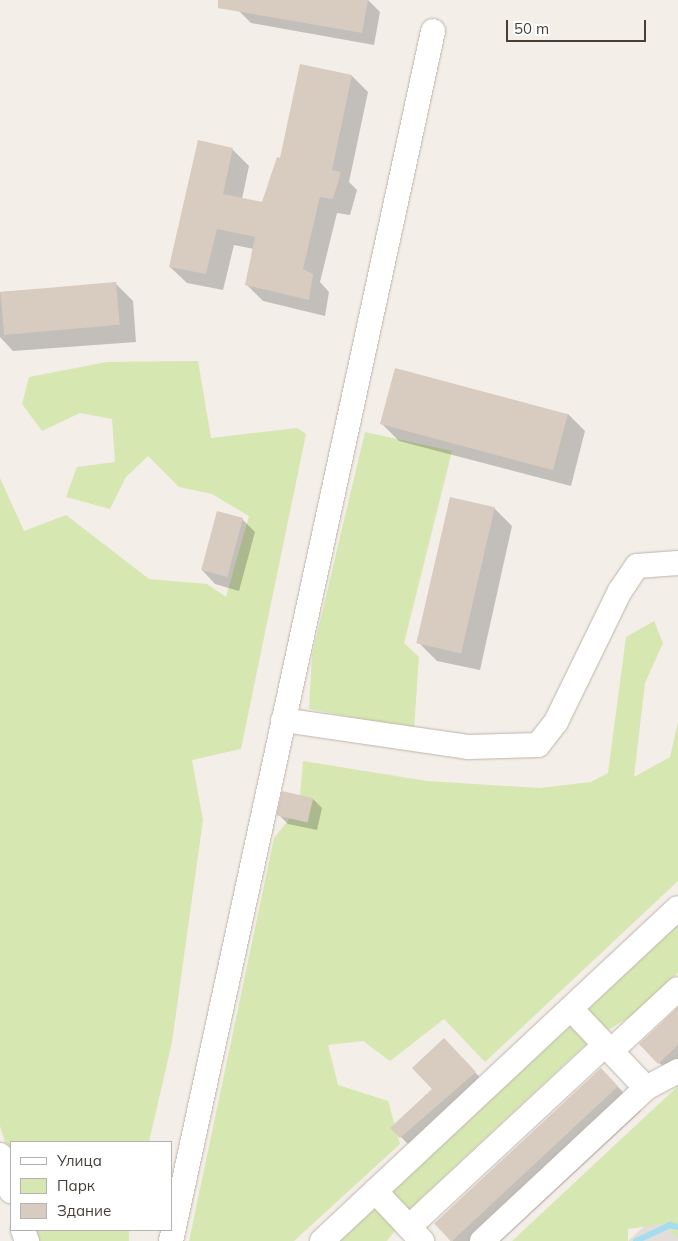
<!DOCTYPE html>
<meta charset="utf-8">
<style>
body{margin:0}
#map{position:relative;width:678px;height:1241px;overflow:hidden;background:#f3eee8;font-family:Mulish,sans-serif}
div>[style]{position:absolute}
.industrial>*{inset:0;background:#e3ddd9}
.green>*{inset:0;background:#d7e7b1;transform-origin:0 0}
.shadow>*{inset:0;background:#0003}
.stream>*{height:5.5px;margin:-2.75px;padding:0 2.75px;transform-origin:2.75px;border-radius:2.75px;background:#a5ddee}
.building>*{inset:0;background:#d8cbc0;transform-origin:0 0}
.roads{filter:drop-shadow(0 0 1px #bfb4aa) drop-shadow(0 0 1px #bfb4aa)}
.minor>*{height:24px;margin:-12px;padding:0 12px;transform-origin:12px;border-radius:12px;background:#fff}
span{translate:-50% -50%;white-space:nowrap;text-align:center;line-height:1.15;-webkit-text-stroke:4px #fff;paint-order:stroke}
.legend{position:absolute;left:10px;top:1141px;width:162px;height:90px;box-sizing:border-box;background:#fff;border:1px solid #b5b2af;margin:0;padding:6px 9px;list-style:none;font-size:15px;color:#463e37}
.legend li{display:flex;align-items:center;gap:10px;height:25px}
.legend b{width:25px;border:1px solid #b5b2af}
.scale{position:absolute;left:506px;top:20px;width:140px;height:22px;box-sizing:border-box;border:2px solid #463e37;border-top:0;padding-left:6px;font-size:15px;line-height:18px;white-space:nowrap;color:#463e37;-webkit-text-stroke:4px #fff;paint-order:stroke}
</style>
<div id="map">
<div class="industrial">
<div style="clip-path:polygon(668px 1205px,678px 1213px,678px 1241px,628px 1241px)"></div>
</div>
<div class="green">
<div style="clip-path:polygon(198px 361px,211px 438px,297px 428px,306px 434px,241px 749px,192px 760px,203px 820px,172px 1042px,149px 1142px,11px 1142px,11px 1161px,0 1126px,0 478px,24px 531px,66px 515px,149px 579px,207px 584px,226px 597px,249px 516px,212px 494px,179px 487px,148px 456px,126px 477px,110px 509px,66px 497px,77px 467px,115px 462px,112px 419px,80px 413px,42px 431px,22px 404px,29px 377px,107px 362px)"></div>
<div style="clip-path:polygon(365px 432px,452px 451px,404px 643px,419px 657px,414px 729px,309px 709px,312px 655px)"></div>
<div style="clip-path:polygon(654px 621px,663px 643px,645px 683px,634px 777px,670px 757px,678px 722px,678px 881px,485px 1062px,444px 1019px,390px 1061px,363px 1041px,328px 1045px,338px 1085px,388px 1101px,400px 1144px,294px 1241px,189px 1241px,274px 838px,299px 807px,303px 761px,427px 781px,540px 788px,591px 782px,608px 773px,626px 637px)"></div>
<div style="clip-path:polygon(678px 925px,678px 973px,635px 1013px,584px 1046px,419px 1200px,387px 1241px,340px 1241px)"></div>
<div style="clip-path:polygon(678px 1086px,678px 1238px,663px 1224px,628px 1229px,628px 1241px,512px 1241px)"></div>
<div style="left:33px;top:1230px;width:96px;height:12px"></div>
</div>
<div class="shadow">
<div style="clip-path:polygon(241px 0,368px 0,380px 12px,374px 45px,251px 23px,239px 11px)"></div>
<div style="clip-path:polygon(352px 76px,368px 92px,349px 182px,357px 190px,350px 215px,337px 213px,320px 282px,329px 292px,325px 316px,263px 301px,246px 284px,254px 249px,234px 245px,223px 290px,187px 283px,170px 267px,199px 141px,233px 150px,249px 166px,242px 199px,262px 204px,281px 159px)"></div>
<div style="clip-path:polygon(116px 284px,133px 301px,136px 342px,13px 351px,0 337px,0 292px)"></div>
<div style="clip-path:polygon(568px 414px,585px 431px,571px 486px,399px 441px,382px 424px)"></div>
<div style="clip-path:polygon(494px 508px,512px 526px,480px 670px,437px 661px,419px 643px)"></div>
<div style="clip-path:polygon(242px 519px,255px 532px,239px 591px,215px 584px,202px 570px)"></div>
<div style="clip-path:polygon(283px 793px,313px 799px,322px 808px,317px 830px,288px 824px,279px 815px)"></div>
<div style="clip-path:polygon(678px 1007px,678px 1082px,641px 1044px)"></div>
<div style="clip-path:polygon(456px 1052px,487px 1085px,413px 1149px,392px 1128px,433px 1089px)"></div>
<div style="clip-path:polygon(601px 1069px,641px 1111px,501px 1241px,453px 1241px,436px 1223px)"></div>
</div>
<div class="stream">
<div style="left:636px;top:1241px;width:38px;rotate:-25deg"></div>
<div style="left:670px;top:1225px;width:8px;rotate:14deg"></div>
</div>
<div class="building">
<div style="clip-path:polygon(218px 0,368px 0,362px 33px,218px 8px)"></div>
<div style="clip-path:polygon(300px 64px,352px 75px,332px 170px,341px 172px,333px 199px,320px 197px,303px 269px,313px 274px,309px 300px,245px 285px,255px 237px,217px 229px,206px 274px,169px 267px,198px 140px,233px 148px,223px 194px,262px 202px,277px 157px,280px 158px)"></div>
<div style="left:116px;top:282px;width:43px;height:116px;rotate:85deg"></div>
<div style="left:395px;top:368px;width:179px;height:58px;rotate:15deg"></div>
<div style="left:450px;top:497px;width:46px;height:150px;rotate:13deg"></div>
<div style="left:217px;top:511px;width:27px;height:61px;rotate:15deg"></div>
<div style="left:282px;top:791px;width:32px;height:25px;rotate:13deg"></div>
<div style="clip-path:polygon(678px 1008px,678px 1045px,658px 1064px,639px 1044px)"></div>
<div style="clip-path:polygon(444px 1038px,476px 1072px,400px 1138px,390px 1128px,432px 1089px,412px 1068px)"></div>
<div style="left:601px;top:1068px;width:25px;height:228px;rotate:47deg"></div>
</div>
<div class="roads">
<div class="minor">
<div style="left:283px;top:720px;width:188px;rotate:8.3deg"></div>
<div style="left:469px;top:747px;width:69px;rotate:-1.7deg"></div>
<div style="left:538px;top:745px;width:29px;rotate:-52deg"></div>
<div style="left:556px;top:722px;width:146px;rotate:-64deg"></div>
<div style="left:620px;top:591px;width:30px;rotate:-56deg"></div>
<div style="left:637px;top:566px;width:41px;rotate:-4.2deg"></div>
<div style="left:571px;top:1009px;width:109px;rotate:46.5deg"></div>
<div style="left:611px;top:1051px;width:91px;rotate:-42.8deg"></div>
<div style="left:0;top:1155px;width:38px;rotate:73deg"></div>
<div style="left:375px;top:1191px;width:69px;rotate:46.8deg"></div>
<div style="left:409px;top:1227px;width:267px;rotate:-42.9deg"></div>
<div style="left:23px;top:1230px;width:12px;rotate:70deg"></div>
<div style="left:171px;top:1241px;width:1238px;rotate:-77.78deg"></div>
<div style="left:322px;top:1241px;width:487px;rotate:-43.1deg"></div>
<div style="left:482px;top:1241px;width:224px;rotate:-43deg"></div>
<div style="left:646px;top:1088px;width:36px;rotate:-28deg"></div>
</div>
</div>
<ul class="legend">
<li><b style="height:6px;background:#fff"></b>Улица</li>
<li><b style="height:14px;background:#d7e7b1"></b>Парк</li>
<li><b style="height:14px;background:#d8cbc0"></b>Здание</li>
</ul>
<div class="scale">50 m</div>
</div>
